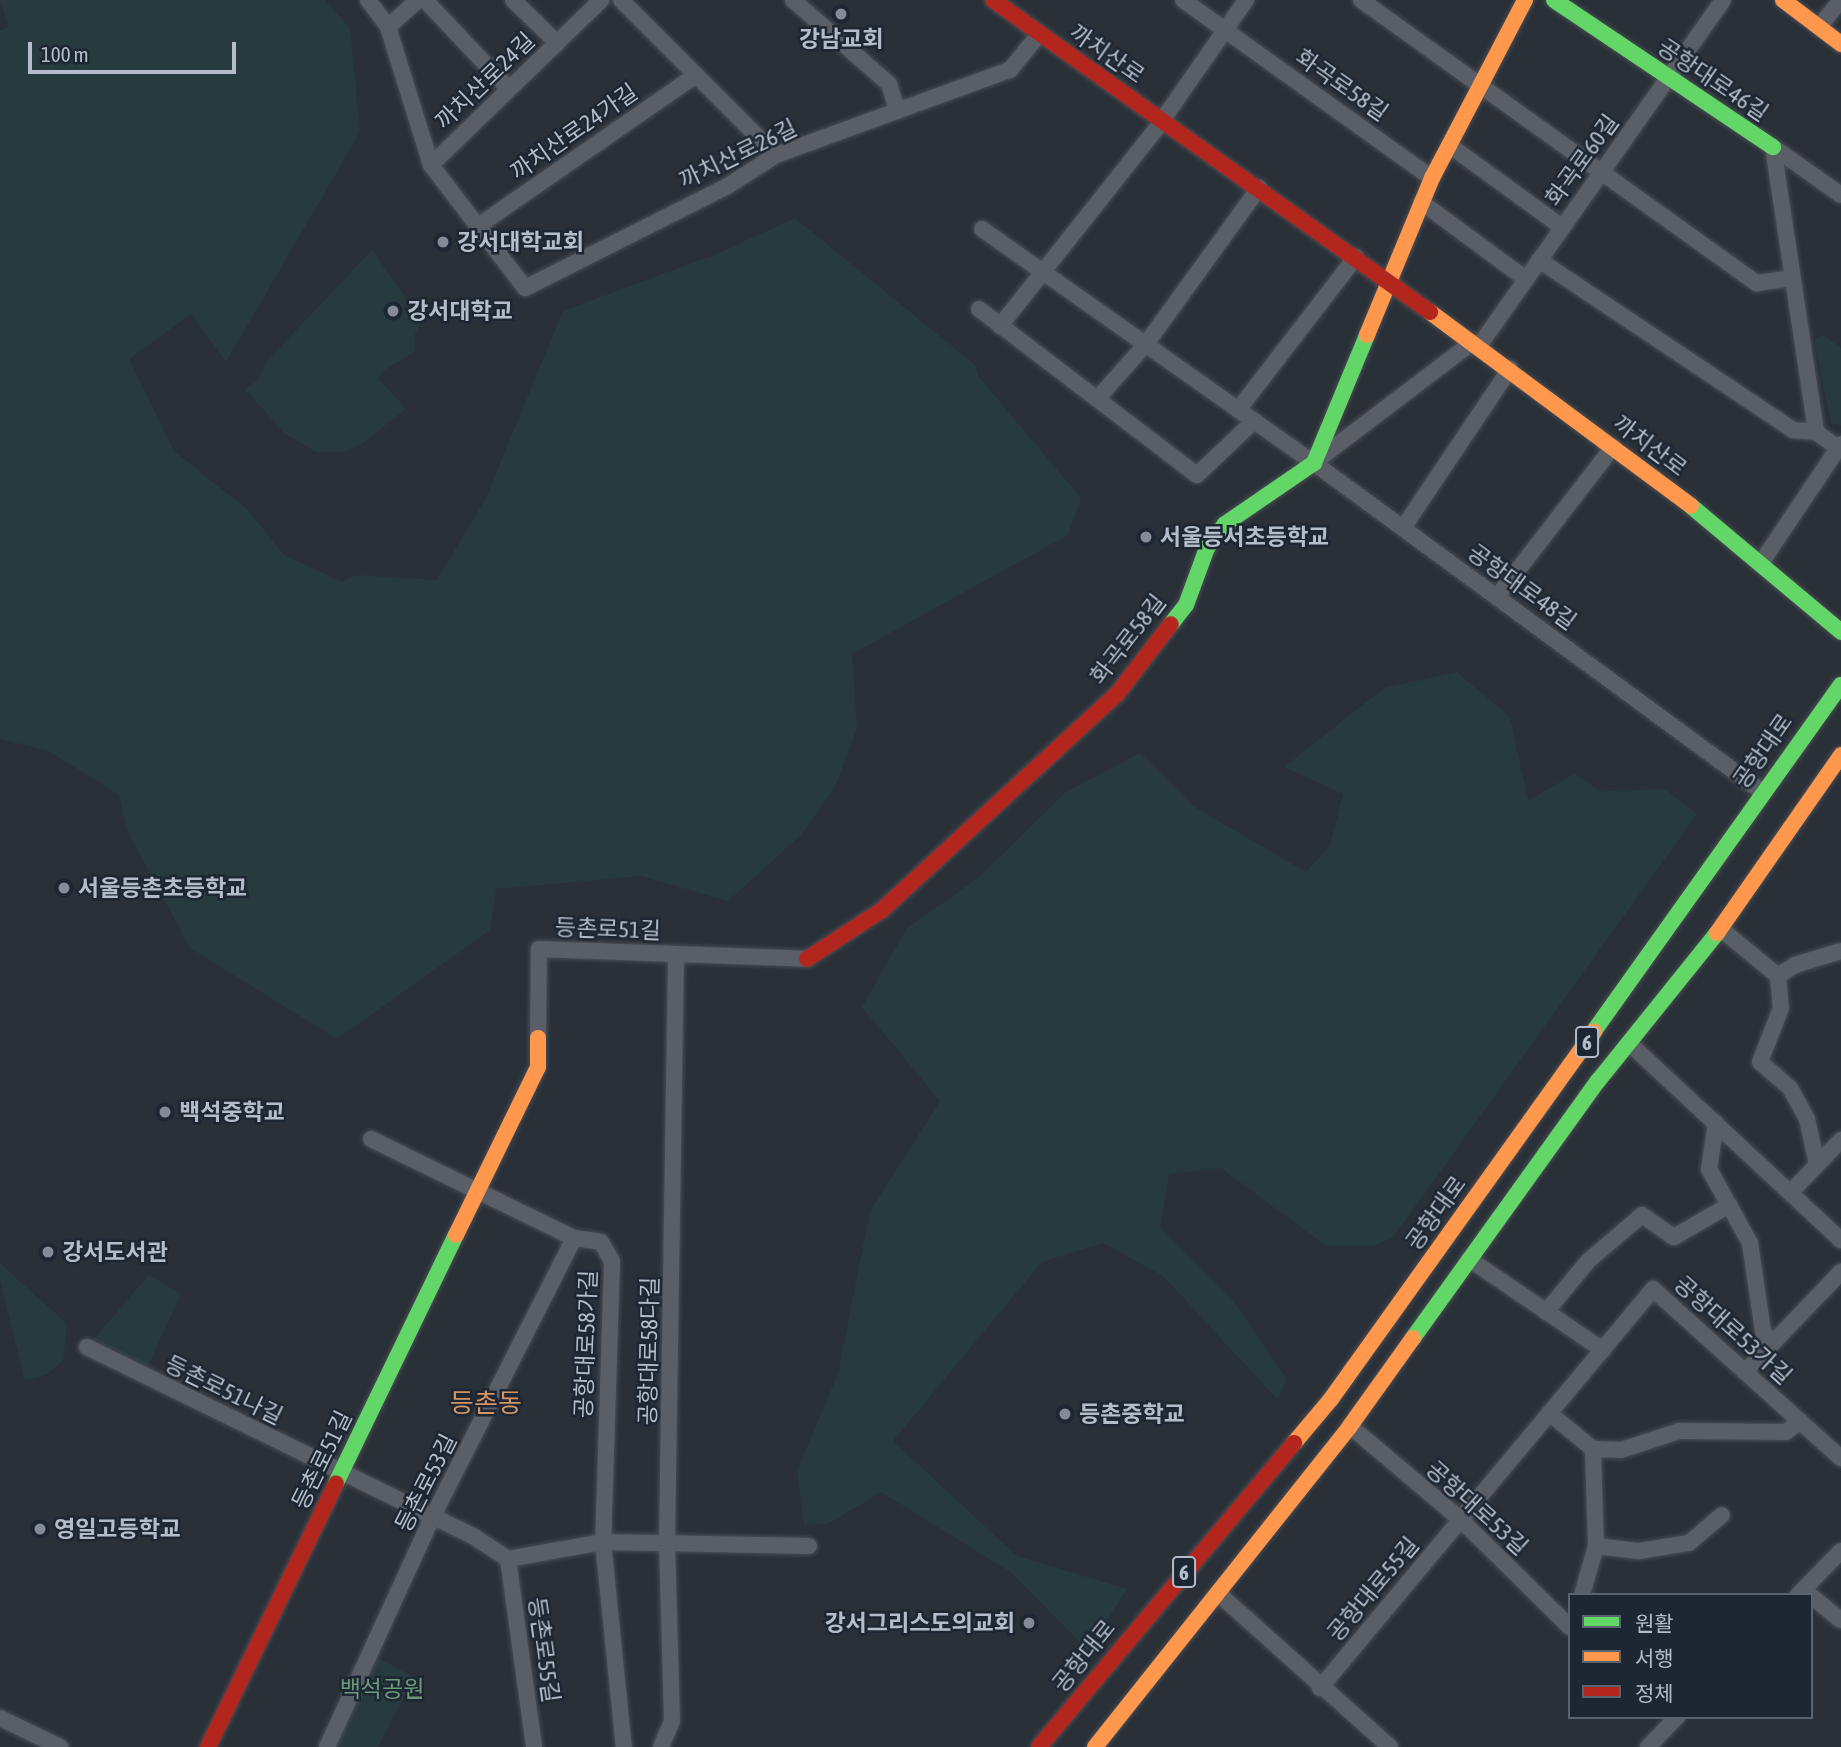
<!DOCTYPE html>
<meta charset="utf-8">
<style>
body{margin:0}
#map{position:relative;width:1841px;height:1747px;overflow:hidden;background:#2a3038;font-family:"Asap Condensed","Noto Sans KR",sans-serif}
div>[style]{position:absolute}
.green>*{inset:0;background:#273a3e}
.roads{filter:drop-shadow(0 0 2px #484c53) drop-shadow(0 0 2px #484c53)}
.street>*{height:16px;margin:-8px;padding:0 8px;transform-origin:8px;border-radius:8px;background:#5a5e66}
.fast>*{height:16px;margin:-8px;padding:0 8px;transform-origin:8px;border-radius:8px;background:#63d668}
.slow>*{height:16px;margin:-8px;padding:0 8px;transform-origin:8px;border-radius:8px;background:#ff974d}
.jam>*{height:16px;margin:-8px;padding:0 8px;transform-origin:8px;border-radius:8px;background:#b3261e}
.dots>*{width:19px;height:19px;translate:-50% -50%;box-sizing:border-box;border:4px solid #1d2633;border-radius:50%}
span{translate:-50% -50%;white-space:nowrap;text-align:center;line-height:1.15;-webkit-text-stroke:5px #1d2633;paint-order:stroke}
.shield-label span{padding:2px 5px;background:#1d2633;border:2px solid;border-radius:5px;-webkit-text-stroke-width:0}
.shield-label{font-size:21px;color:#b4bcc9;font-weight:700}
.poi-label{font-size:23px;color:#b4bcc9;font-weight:700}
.left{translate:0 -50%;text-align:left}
.right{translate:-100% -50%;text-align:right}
.street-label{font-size:23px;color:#b4bcc9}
.park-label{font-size:23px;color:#6b9a76}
.quarter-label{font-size:26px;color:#d59563}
.legend{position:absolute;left:1568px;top:1593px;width:245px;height:126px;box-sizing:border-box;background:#1d2633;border:2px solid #59626f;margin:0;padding:9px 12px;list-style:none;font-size:21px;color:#b4bcc9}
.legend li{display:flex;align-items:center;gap:14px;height:35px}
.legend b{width:35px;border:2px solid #59626f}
.scale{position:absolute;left:28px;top:42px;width:208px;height:32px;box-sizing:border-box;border:4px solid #b4bcc9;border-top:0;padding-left:9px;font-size:21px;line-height:24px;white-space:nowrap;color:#b4bcc9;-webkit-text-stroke:5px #1d2633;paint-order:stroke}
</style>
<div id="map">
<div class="green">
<div style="clip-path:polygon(0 0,325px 0,350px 28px,360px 132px,226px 362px,191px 314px,129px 359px,174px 451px,248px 510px,284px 555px,342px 582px,356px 575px,437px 580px,485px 500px,563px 311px,719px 253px,795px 218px,975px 365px,978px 376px,1081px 498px,1068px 535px,852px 654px,857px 729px,834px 789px,800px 836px,728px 901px,641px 876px,496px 889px,490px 930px,337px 1039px,190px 948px,127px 830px,119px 795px,49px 751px,0 739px,0 31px,8px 27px)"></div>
<div style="clip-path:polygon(372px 250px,422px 320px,415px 334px,415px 351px,383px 371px,379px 379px,406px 409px,362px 444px,344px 452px,316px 452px,284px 433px,245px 389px,257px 381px,268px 360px)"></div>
<div style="clip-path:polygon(1823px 335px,1841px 348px,1841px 425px,1831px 423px,1814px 340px)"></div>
<div style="clip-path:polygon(1457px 672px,1510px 717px,1528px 801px,1575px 773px,1599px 791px,1665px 789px,1697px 814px,1394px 1236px,1374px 1246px,1326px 1246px,1221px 1168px,1169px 1174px,1160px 1227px,1233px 1300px,1286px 1378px,1278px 1400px,1163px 1276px,1103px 1243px,1042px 1262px,893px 1441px,1017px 1556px,1127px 1589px,1088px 1651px,1012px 1573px,881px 1492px,828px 1524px,804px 1525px,797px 1470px,838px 1374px,870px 1211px,940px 1101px,862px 1007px,907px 928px,978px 878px,1066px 792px,1140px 753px,1193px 806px,1306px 872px,1330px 846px,1343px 794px,1284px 767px,1384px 688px)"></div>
<div style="clip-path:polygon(0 1263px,67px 1324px,63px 1361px,46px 1375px,25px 1380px,0 1280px)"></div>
<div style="clip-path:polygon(149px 1275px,181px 1294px,148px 1366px,93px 1340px)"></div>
<div style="clip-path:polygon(372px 1655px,414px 1677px,378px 1747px,341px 1747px,330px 1742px)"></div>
</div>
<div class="roads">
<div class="street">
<div style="left:368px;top:0;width:34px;rotate:53deg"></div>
<div style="left:388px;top:27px;width:145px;rotate:72.7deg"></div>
<div style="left:431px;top:165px;width:155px;rotate:52.6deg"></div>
<div style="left:525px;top:288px;width:225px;rotate:-26.7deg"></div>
<div style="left:726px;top:187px;width:59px;rotate:-32.6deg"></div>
<div style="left:776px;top:155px;width:249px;rotate:-20deg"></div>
<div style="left:1010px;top:70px;width:46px;rotate:-51.1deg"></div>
<div style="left:425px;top:0;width:122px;rotate:46.7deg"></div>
<div style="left:513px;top:0;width:62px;rotate:44.3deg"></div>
<div style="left:621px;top:0;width:219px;rotate:45deg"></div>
<div style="left:793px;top:0;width:128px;rotate:41.2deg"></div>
<div style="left:889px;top:84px;width:28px;rotate:73deg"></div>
<div style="left:1183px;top:0;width:306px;rotate:35.6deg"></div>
<div style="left:1361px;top:0;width:487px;rotate:35.6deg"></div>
<div style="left:1757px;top:283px;width:34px;rotate:-8deg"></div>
<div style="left:388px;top:27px;width:40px;rotate:-42deg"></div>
<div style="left:1819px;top:27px;width:35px;rotate:-51deg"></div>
<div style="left:1449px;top:145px;width:140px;rotate:36deg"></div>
<div style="left:1773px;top:147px;width:288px;rotate:81.4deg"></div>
<div style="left:1773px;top:147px;width:83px;rotate:35.2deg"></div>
<div style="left:431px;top:165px;width:237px;rotate:-44.1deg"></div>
<div style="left:1421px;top:202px;width:130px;rotate:36.3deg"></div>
<div style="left:478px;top:226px;width:265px;rotate:-34.7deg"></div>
<div style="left:982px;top:229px;width:406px;rotate:35.2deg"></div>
<div style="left:1314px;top:463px;width:554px;rotate:36.27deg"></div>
<div style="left:1539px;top:260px;width:306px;rotate:33.8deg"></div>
<div style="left:1793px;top:430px;width:23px;rotate:5deg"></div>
<div style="left:1816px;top:432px;width:31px;rotate:36deg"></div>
<div style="left:979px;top:309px;width:274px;rotate:37.3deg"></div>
<div style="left:1197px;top:475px;width:79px;rotate:-43.5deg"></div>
<div style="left:1000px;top:326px;width:248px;rotate:-51.6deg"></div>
<div style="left:1154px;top:132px;width:161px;rotate:-55.1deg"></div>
<div style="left:1479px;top:346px;width:423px;rotate:-54.8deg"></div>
<div style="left:1097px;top:399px;width:74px;rotate:-48.3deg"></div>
<div style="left:1146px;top:344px;width:193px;rotate:-54.1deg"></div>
<div style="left:1238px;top:410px;width:193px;rotate:-52.4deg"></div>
<div style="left:1316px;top:461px;width:197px;rotate:-37.2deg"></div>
<div style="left:1403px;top:528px;width:192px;rotate:-56.1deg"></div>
<div style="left:1761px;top:563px;width:143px;rotate:-56.1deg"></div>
<div style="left:1497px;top:597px;width:190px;rotate:-52.3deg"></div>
<div style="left:1721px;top:929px;width:74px;rotate:39.5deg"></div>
<div style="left:1778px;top:976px;width:32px;rotate:85deg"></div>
<div style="left:1781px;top:1008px;width:58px;rotate:111.3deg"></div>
<div style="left:1760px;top:1062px;width:40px;rotate:41deg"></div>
<div style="left:1790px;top:1088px;width:35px;rotate:61deg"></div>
<div style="left:1807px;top:1119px;width:46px;rotate:77.5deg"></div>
<div style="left:1778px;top:976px;width:20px;rotate:-33deg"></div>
<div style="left:1795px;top:965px;width:48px;rotate:-16.9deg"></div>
<div style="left:538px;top:1038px;width:89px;rotate:-89.4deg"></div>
<div style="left:539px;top:949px;width:268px;rotate:2.1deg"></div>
<div style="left:1631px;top:1045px;width:287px;rotate:42.9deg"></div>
<div style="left:1716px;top:1123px;width:47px;rotate:98.7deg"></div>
<div style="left:1709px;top:1169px;width:85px;rotate:61deg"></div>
<div style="left:1750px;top:1243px;width:89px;rotate:81.6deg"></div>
<div style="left:1763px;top:1331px;width:17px;rotate:65deg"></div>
<div style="left:371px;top:1139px;width:226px;rotate:26deg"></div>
<div style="left:574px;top:1238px;width:27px;rotate:8deg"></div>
<div style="left:601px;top:1242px;width:22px;rotate:60deg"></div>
<div style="left:612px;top:1261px;width:281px;rotate:91.8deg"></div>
<div style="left:603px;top:1542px;width:206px;rotate:84.2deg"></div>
<div style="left:1790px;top:1193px;width:74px;rotate:-46.1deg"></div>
<div style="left:1469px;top:1259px;width:162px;rotate:34.2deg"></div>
<div style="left:1546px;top:1312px;width:66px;rotate:-50.5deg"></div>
<div style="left:1588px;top:1261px;width:71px;rotate:-40.4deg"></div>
<div style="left:1642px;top:1215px;width:39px;rotate:35deg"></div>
<div style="left:1674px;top:1237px;width:64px;rotate:-30.2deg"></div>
<div style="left:87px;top:1347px;width:430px;rotate:26.1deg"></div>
<div style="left:473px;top:1536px;width:42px;rotate:33.3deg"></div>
<div style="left:508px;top:1559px;width:190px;rotate:82.1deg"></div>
<div style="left:1745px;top:1372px;width:139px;rotate:-46.2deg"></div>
<div style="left:1549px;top:1413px;width:57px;rotate:39.3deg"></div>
<div style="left:1350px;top:1426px;width:144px;rotate:40.2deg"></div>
<div style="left:1460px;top:1519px;width:154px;rotate:44.5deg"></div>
<div style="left:1596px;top:1546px;width:43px;rotate:6.6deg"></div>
<div style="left:1639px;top:1551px;width:51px;rotate:-9.1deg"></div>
<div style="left:1689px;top:1543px;width:43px;rotate:-40.3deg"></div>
<div style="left:508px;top:1559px;width:97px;rotate:-10.1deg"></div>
<div style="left:603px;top:1542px;width:206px;rotate:1.1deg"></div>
<div style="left:1220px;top:1595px;width:228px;rotate:41.8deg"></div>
<div style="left:1582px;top:1595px;width:51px;rotate:-74.1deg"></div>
<div style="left:1596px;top:1546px;width:97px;rotate:-91.8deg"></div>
<div style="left:1593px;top:1449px;width:28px;rotate:2deg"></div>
<div style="left:1621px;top:1450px;width:61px;rotate:-18.1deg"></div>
<div style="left:1679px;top:1431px;width:107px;rotate:0.5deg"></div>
<div style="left:1786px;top:1432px;width:18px;rotate:-38deg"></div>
<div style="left:1798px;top:1595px;width:62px;rotate:-45.7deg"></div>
<div style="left:1811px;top:1596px;width:38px;rotate:39deg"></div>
<div style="left:1320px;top:1688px;width:520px;rotate:-50.15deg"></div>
<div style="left:1653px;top:1289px;width:253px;rotate:42deg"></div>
<div style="left:0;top:1718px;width:67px;rotate:25.8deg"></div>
<div style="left:327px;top:1747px;width:254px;rotate:-65.4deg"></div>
<div style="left:433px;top:1516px;width:312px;rotate:-63.1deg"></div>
<div style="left:661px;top:1747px;width:28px;rotate:-67deg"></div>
<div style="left:672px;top:1721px;width:180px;rotate:-91.6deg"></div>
<div style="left:667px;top:1541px;width:587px;rotate:-89.12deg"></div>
<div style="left:1648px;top:1747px;width:42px;rotate:-46deg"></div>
</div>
<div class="fast">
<div style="left:1554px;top:0;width:264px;rotate:33.9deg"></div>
<div style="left:1691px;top:506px;width:196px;rotate:40deg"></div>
<div style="left:1171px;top:624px;width:24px;rotate:-52deg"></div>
<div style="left:1186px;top:605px;width:61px;rotate:-69.8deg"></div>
<div style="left:1207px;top:548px;width:30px;rotate:-53deg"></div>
<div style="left:1225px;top:524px;width:108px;rotate:-34.4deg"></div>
<div style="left:1314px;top:463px;width:139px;rotate:-67.5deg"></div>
<div style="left:1594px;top:1031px;width:425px;rotate:-54.5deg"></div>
<div style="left:1413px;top:1338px;width:317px;rotate:-54.3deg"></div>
<div style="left:1598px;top:1081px;width:190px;rotate:-51.2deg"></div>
<div style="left:336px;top:1483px;width:276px;rotate:-64.2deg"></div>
</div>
<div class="slow">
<div style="left:1783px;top:0;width:73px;rotate:37.2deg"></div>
<div style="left:1430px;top:312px;width:325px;rotate:36.6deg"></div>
<div style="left:1367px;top:335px;width:170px;rotate:-67.5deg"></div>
<div style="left:1432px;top:178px;width:201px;rotate:-62.4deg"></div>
<div style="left:1717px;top:933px;width:217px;rotate:-55.1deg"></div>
<div style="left:456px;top:1235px;width:187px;rotate:-64deg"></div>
<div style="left:538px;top:1067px;width:29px;rotate:-90deg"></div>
<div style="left:1294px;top:1443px;width:57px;rotate:-49.9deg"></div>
<div style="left:1331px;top:1399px;width:452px;rotate:-54.4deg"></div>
<div style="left:1095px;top:1747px;width:410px;rotate:-51.5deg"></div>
<div style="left:1350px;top:1426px;width:108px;rotate:-54.4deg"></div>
</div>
<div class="jam">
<div style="left:993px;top:0;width:537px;rotate:35.53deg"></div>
<div style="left:807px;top:959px;width:90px;rotate:-33.2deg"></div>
<div style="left:882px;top:910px;width:319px;rotate:-42.6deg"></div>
<div style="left:1117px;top:694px;width:88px;rotate:-52.4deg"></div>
<div style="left:208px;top:1747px;width:293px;rotate:-64.1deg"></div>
<div style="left:1039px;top:1747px;width:397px;rotate:-50deg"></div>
</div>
</div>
<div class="dots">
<div style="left:841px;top:14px;background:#848b96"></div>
<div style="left:443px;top:242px;background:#848b96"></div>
<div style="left:393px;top:311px;background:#848b96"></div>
<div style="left:1146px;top:537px;background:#848b96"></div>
<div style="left:64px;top:888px;background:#848b96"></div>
<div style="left:165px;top:1112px;background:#848b96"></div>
<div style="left:48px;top:1252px;background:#848b96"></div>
<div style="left:1065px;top:1414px;background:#848b96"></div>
<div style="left:40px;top:1529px;background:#848b96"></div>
<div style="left:1029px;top:1623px;background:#848b96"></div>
</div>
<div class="shield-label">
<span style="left:1587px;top:1042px">6</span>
<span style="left:1184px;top:1572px">6</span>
</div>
<div class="poi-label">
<span style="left:841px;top:39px">강남교회</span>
<span class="left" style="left:457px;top:242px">강서대학교회</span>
<span class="left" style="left:407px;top:311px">강서대학교</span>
<span class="left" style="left:1160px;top:537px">서울등서초등학교</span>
<span class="left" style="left:78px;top:888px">서울등촌초등학교</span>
<span class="left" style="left:179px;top:1112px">백석중학교</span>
<span class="left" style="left:62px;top:1252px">강서도서관</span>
<span class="left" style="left:1079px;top:1414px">등촌중학교</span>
<span class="left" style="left:54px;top:1529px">영일고등학교</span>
<span class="right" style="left:1015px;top:1623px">강서그리스도의교회</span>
</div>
<div class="street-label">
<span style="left:1107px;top:54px;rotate:35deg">까치산로</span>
<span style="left:1713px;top:80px;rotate:34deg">공항대로46길</span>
<span style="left:485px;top:81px;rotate:-44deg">까치산로24길</span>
<span style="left:1342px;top:85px;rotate:35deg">화곡로58길</span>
<span style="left:574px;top:132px;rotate:-35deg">까치산로24가길</span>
<span style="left:738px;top:154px;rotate:-26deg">까치산로26길</span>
<span style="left:1582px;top:160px;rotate:-54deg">화곡로60길</span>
<span style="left:1650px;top:446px;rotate:37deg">까치산로</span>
<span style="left:1522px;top:587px;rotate:36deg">공항대로48길</span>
<span style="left:1128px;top:639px;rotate:-52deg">화곡로58길</span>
<span style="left:1763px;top:751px;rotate:-55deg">공항대로</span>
<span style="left:608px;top:929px;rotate:2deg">등촌로51길</span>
<span style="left:1436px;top:1213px;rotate:-54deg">공항대로</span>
<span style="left:1733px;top:1330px;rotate:42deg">공항대로53가길</span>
<span style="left:586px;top:1344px;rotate:-88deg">공항대로58가길</span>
<span style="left:649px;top:1351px;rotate:-89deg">공항대로58다길</span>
<span style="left:224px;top:1390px;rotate:26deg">등촌로51나길</span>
<span style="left:322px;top:1460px;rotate:-64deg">등촌로51길</span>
<span style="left:426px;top:1483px;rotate:-63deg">등촌로53길</span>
<span style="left:1477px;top:1508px;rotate:42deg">공항대로53길</span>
<span style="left:1373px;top:1589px;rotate:-50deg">공항대로55길</span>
<span style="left:544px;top:1650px;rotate:82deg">등촌로55길</span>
<span style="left:1084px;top:1656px;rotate:-51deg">공항대로</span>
</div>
<div class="park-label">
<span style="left:382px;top:1689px">백석공원</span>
</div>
<div class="quarter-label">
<span style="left:486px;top:1404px">등촌동</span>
</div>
<ul class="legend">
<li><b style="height:9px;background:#63d668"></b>원활</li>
<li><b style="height:9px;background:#ff974d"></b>서행</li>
<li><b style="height:9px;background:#b3261e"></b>정체</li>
</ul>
<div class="scale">100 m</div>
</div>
